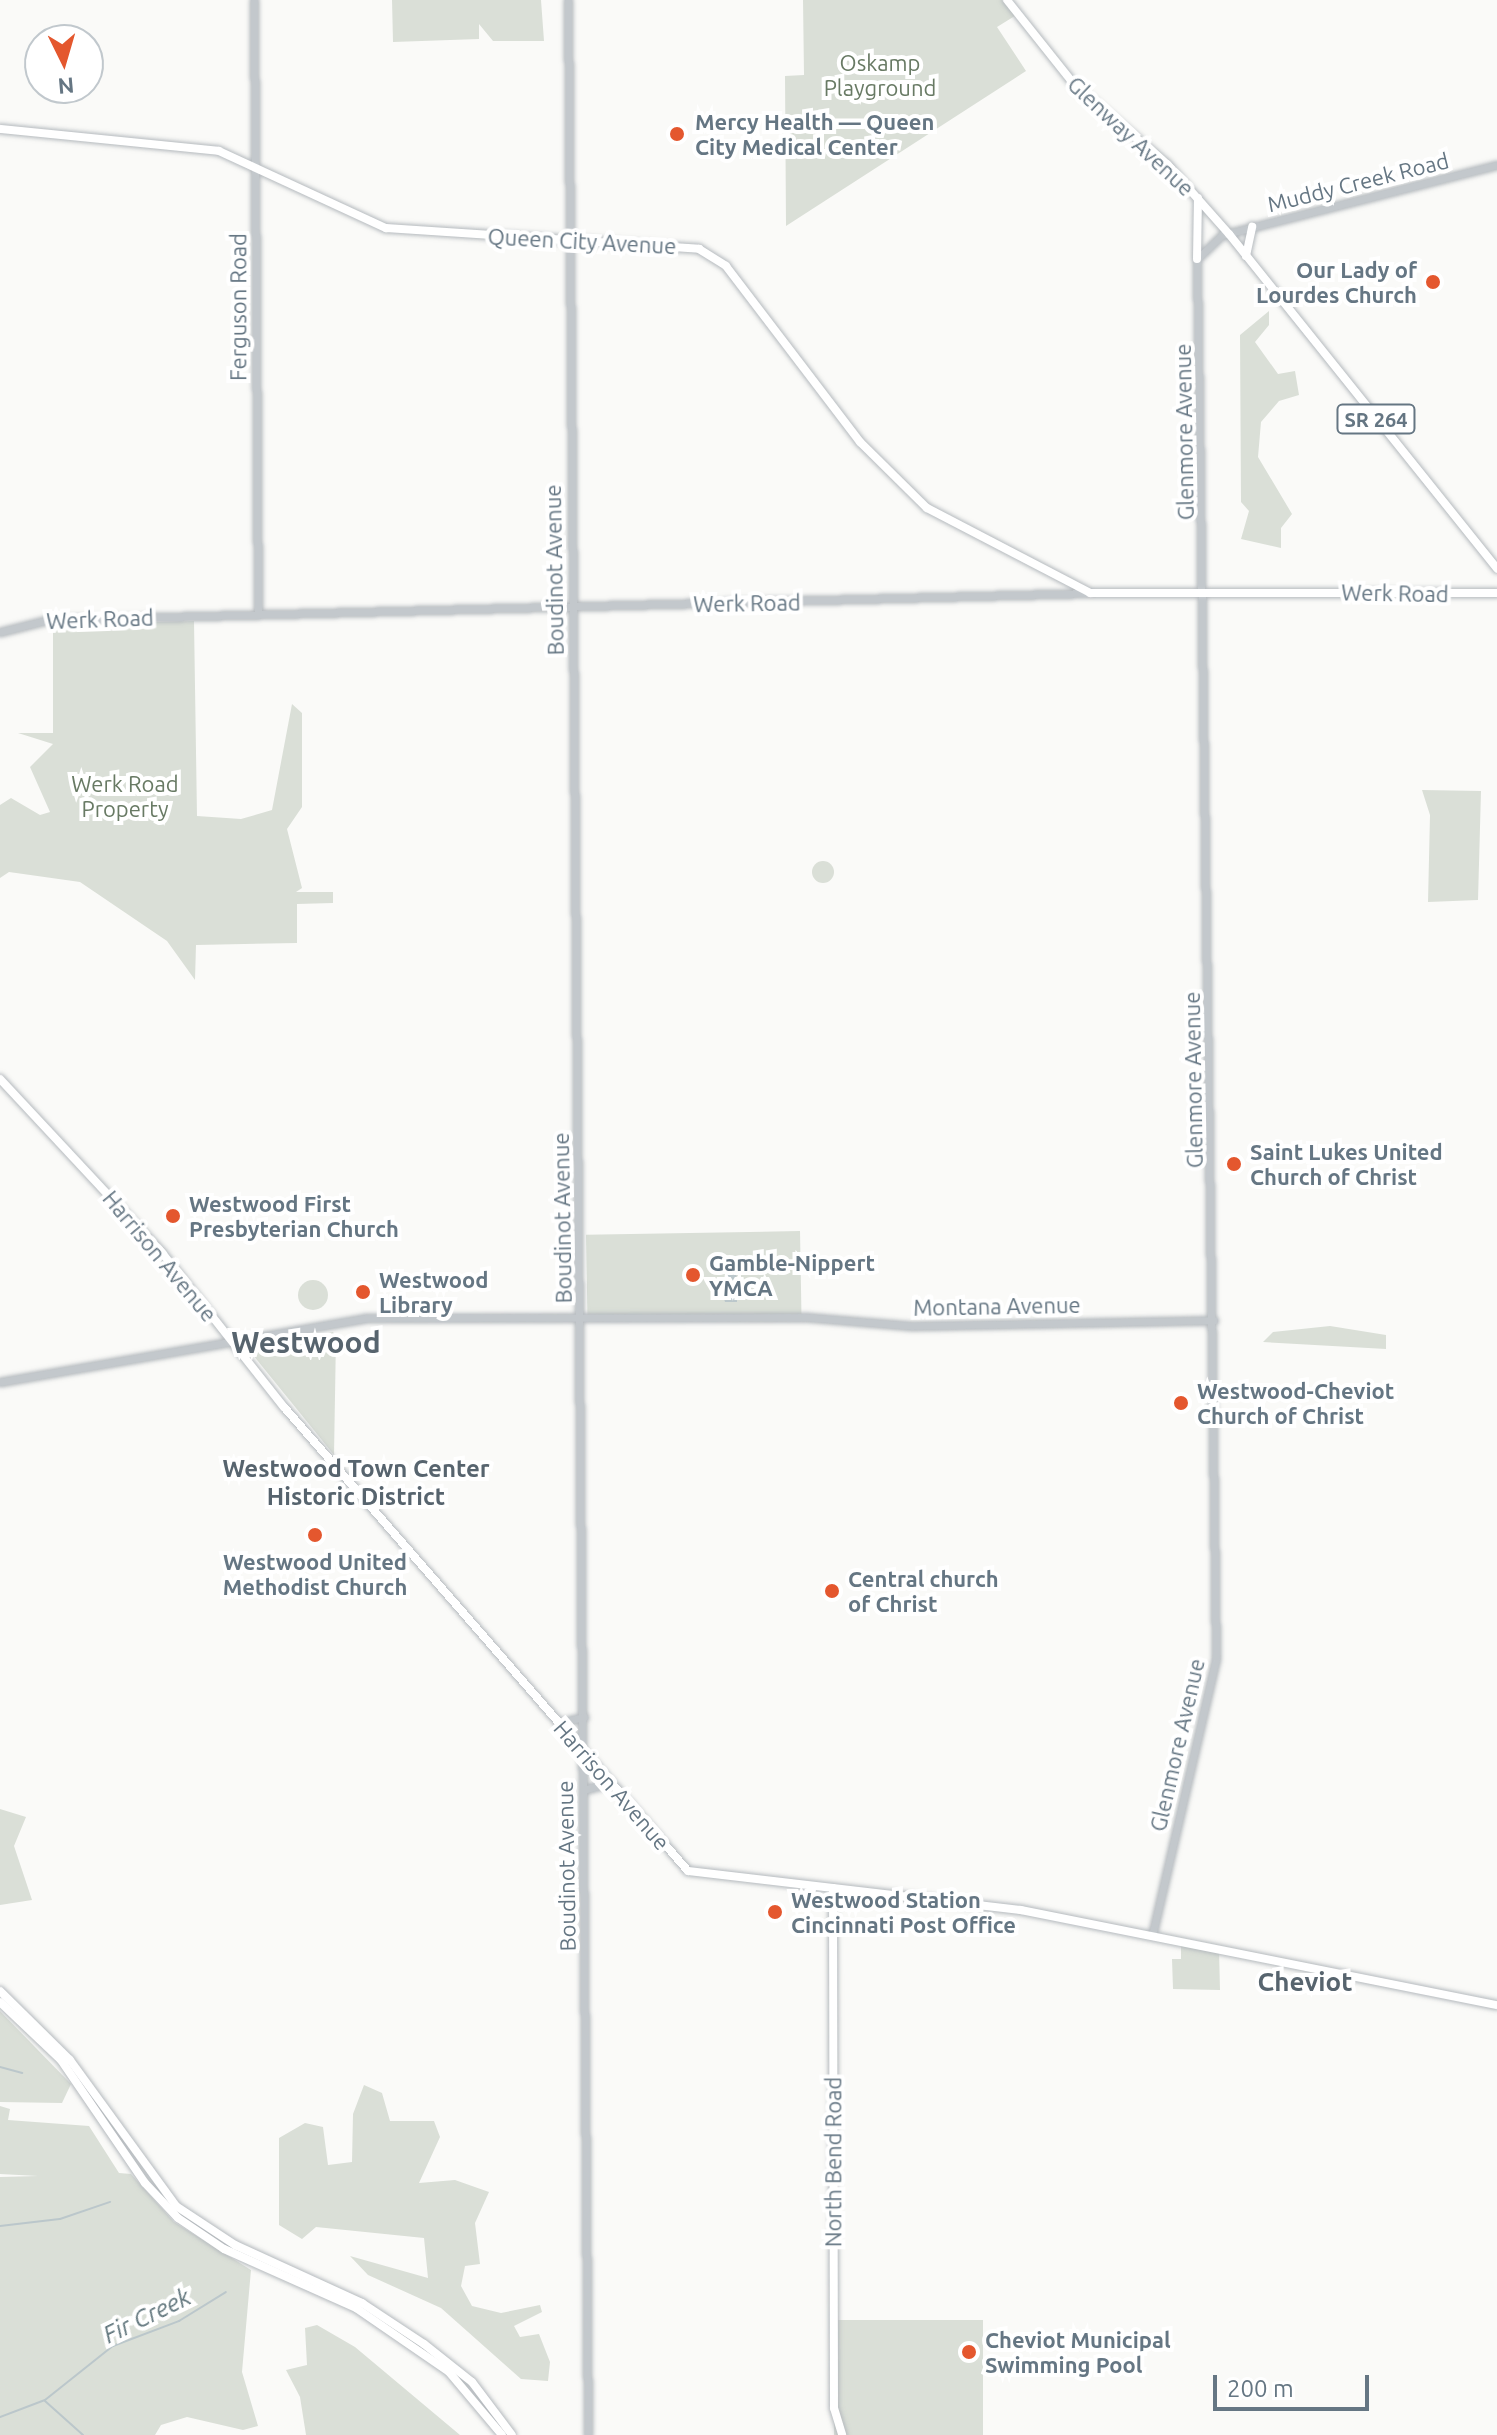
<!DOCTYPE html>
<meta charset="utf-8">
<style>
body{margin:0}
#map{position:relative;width:1497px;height:2435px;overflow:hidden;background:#fafaf8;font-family:Ubuntu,sans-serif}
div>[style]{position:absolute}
.green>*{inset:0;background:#dadfd7;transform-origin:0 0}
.round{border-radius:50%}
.water>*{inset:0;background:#bbc7cb}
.stream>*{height:2px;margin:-1px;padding:0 1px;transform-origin:1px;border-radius:1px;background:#bbc7cb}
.roads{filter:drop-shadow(0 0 2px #b5babe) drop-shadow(0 0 2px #b5babe)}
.minor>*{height:7px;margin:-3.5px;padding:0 3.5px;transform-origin:3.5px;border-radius:3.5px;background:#c3c8cc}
.major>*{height:8px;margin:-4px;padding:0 4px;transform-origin:4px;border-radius:4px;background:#fff}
.dots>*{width:22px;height:22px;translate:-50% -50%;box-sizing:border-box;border:4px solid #fff;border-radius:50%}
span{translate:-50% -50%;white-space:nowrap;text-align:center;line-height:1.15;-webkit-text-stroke:8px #fff;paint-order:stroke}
.shield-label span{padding:2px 6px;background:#fff;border:2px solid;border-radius:6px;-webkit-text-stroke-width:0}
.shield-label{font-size:20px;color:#657683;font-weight:700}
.park-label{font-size:22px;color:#687a64}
.poi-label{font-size:22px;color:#657683;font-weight:700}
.left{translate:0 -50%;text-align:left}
.right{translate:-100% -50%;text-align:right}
.street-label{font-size:22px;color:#657683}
.neighbourhood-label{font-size:24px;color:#57646e;font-weight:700}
.water-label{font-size:24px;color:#60757c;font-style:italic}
.quarter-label{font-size:26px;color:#57646e;font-weight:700}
.district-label{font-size:30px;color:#57646e;font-weight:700}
.north{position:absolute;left:24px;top:24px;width:80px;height:80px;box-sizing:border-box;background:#fff;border:2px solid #c1c8cd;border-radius:50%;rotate:175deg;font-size:22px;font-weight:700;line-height:32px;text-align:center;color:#657683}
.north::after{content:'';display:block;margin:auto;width:28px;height:36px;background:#e4572e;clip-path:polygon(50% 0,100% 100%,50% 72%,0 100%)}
.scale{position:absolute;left:1213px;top:2375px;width:156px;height:36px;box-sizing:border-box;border:4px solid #657683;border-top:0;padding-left:10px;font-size:24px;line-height:28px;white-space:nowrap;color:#657683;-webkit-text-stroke:6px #fff;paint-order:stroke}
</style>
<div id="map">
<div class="green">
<div style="clip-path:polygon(392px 0,541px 0,544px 41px,493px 41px,479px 24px,479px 39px,393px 42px)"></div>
<div style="clip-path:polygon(803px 0,1007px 0,1018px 14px,997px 27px,1026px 71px,786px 226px,785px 76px,804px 75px)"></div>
<div style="clip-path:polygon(1269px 311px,1269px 325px,1255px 342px,1278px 374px,1295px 371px,1299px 395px,1279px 401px,1261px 422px,1258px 457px,1292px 514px,1281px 528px,1281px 548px,1241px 539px,1249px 511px,1241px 502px,1240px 335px)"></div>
<div style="clip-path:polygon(194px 621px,197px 816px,241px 819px,272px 810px,292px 704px,302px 713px,302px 807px,287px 829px,302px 888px,296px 892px,333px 892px,333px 903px,297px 904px,297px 943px,196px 945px,195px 980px,167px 941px,80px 882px,9px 872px,0 878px,0 805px,11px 798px,40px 815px,50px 812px,30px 767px,53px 744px,18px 733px,53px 733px,53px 625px)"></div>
<div style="clip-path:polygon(1422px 790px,1481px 791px,1478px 900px,1428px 902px,1430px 815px)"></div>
<div class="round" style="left:812px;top:861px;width:22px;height:22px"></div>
<div style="left:800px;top:1231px;width:83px;height:214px;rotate:89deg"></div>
<div class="round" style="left:298px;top:1280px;width:30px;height:30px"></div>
<div style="clip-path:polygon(1330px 1326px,1386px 1335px,1386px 1349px,1263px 1342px,1273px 1332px)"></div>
<div style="clip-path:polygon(333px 1332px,336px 1337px,334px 1455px,249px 1350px)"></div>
<div style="clip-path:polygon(0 1809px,26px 1817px,14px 1846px,32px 1900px,0 1905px)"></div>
<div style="clip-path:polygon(1181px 1942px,1219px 1949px,1220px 1990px,1173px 1989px,1172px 1959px,1181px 1959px)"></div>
<div style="clip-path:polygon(0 2011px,71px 2084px,62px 2103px,0 2102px)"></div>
<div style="clip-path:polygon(364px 2085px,382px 2093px,390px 2121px,434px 2121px,440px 2137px,419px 2183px,455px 2180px,489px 2192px,475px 2223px,480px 2264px,465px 2266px,461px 2286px,472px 2306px,501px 2313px,540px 2305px,542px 2312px,514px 2326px,520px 2337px,539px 2334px,550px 2362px,548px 2381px,521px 2379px,441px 2308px,368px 2275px,350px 2256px,428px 2278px,424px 2238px,316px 2227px,302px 2239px,279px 2225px,279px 2138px,305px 2123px,323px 2127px,328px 2165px,352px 2162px,353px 2114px)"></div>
<div style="clip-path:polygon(0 2106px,10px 2109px,8px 2120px,89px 2126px,119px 2173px,131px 2174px,174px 2222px,251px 2270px,242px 2372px,258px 2426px,243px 2430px,187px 2417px,161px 2425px,155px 2435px,0 2435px,0 2177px,38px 2176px,0 2174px)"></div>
<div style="left:983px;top:2320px;width:115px;height:149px;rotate:90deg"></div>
<div style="clip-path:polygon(317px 2325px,355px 2347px,460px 2435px,306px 2435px,300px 2397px,286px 2370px,307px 2365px,305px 2328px)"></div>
</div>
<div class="water">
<div style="clip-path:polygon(736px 1262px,737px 1302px,725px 1302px,719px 1282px,726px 1281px,726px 1263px)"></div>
</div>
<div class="stream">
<div style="left:0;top:2067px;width:23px;rotate:15deg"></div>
<div style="left:0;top:2226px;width:60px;rotate:-6.7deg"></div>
<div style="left:60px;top:2219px;width:53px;rotate:-18.8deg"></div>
<div style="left:45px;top:2401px;width:51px;rotate:41.8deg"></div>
<div style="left:0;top:2417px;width:48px;rotate:-20.7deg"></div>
<div style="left:45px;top:2400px;width:87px;rotate:-38.5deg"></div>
<div style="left:113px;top:2346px;width:71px;rotate:-20.7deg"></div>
<div style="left:179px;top:2321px;width:55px;rotate:-31.7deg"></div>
</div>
<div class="roads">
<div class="minor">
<div style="left:254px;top:0;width:614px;rotate:89.63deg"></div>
<div style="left:568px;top:0;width:2435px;rotate:89.53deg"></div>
<div style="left:0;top:632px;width:49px;rotate:-14.3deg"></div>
<div style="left:47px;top:620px;width:1043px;rotate:-1.48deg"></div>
<div style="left:265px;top:1337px;width:38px;rotate:-9deg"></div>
<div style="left:0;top:1382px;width:371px;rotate:-9.9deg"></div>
<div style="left:365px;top:1318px;width:439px;rotate:-0.1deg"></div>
<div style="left:804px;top:1317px;width:108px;rotate:4.8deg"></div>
<div style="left:912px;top:1326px;width:302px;rotate:-1.1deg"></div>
<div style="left:558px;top:1723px;width:27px;rotate:-13deg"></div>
<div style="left:583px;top:1790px;width:28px;rotate:-15deg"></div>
<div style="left:1152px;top:1936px;width:284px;rotate:-77deg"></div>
<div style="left:1216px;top:1659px;width:1400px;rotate:-90.78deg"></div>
<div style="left:1197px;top:259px;width:35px;rotate:-44deg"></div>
<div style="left:1222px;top:235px;width:284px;rotate:-14.3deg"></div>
</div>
<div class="major">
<div style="left:1007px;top:0;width:112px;rotate:51.5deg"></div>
<div style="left:1077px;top:88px;width:118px;rotate:40.2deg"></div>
<div style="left:1167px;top:164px;width:94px;rotate:48.5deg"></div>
<div style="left:1229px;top:234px;width:429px;rotate:51.3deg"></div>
<div style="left:0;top:129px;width:220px;rotate:5.7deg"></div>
<div style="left:219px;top:151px;width:184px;rotate:24.8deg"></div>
<div style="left:386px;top:228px;width:314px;rotate:3.8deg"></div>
<div style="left:699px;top:249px;width:32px;rotate:32deg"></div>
<div style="left:726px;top:266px;width:221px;rotate:52.7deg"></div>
<div style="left:860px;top:442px;width:94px;rotate:44.6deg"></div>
<div style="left:927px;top:508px;width:184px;rotate:27.5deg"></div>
<div style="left:1090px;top:593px;width:407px"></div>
<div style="left:1246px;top:256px;width:30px;rotate:-78deg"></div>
<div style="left:1197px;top:259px;width:61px;rotate:-89.1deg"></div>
<div style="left:0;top:1079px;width:239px;rotate:47deg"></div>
<div style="left:163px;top:1254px;width:195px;rotate:51.7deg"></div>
<div style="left:284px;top:1407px;width:615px;rotate:48.95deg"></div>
<div style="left:688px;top:1871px;width:335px;rotate:6.7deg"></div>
<div style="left:1021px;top:1910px;width:485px;rotate:11.3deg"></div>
<div style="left:833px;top:1888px;width:520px;rotate:89.89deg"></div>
<div style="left:834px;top:2408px;width:28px;rotate:73deg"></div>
<div style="left:0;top:1991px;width:98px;rotate:44.6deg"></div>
<div style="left:70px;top:2060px;width:180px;rotate:54deg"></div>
<div style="left:176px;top:2206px;width:71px;rotate:33.5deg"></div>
<div style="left:235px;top:2245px;width:140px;rotate:24.5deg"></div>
<div style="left:362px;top:2303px;width:74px;rotate:33.5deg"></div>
<div style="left:424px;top:2344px;width:61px;rotate:38.4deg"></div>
<div style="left:472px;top:2382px;width:66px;rotate:53deg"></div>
<div style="left:0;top:2002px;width:84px;rotate:43.6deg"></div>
<div style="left:61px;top:2060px;width:149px;rotate:55.7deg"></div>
<div style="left:145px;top:2183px;width:48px;rotate:46.7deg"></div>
<div style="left:178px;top:2218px;width:55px;rotate:34deg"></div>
<div style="left:224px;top:2249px;width:145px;rotate:24.1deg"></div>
<div style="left:356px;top:2308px;width:113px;rotate:34.5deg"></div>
<div style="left:449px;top:2372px;width:82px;rotate:49.9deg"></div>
</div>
</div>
<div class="dots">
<div style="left:677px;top:134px;background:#e4572e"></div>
<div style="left:1433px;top:282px;background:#e4572e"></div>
<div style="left:1234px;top:1164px;background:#e4572e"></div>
<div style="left:173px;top:1216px;background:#e4572e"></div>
<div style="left:693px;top:1275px;background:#e4572e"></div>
<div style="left:363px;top:1292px;background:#e4572e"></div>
<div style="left:1181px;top:1403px;background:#e4572e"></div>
<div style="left:315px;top:1535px;background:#e4572e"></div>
<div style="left:832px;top:1591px;background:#e4572e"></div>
<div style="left:775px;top:1912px;background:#e4572e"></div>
<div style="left:969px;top:2352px;background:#e4572e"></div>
</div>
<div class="shield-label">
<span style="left:1376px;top:419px">SR 264</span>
</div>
<div class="park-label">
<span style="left:880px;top:75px">Oskamp<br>Playground</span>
<span style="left:125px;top:796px">Werk Road<br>Property</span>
</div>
<div class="poi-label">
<span class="left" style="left:695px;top:134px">Mercy Health — Queen<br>City Medical Center</span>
<span class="right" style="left:1417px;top:282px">Our Lady of<br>Lourdes Church</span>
<span class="left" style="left:1250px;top:1164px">Saint Lukes United<br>Church of Christ</span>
<span class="left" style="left:189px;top:1216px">Westwood First<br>Presbyterian Church</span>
<span class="left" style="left:709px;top:1275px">Gamble-Nippert<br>YMCA</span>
<span class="left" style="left:379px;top:1292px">Westwood<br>Library</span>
<span class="left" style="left:1197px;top:1403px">Westwood-Cheviot<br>Church of Christ</span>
<span style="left:315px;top:1574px">Westwood United<br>Methodist Church</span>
<span class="left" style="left:848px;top:1591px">Central church<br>of Christ</span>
<span class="left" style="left:791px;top:1912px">Westwood Station<br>Cincinnati Post Office</span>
<span class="left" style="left:985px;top:2352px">Cheviot Municipal<br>Swimming Pool</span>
</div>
<div class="street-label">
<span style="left:1131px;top:136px;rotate:43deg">Glenway Avenue</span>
<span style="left:1358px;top:182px;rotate:-14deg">Muddy Creek Road</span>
<span style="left:582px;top:241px;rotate:3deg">Queen City Avenue</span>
<span style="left:238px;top:307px;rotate:-90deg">Ferguson Road</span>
<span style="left:1184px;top:432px;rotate:-91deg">Glenmore Avenue</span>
<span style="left:554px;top:570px;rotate:-91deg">Boudinot Avenue</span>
<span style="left:1395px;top:593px;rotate:1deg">Werk Road</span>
<span style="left:747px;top:603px;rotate:-1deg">Werk Road</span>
<span style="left:100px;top:619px;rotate:-2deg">Werk Road</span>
<span style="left:1193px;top:1080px;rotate:-91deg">Glenmore Avenue</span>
<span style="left:562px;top:1218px;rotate:-91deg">Boudinot Avenue</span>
<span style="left:160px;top:1256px;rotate:50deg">Harrison Avenue</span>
<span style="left:997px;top:1306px;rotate:-1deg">Montana Avenue</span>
<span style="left:1177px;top:1745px;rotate:-77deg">Glenmore Avenue</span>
<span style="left:612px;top:1785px;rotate:49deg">Harrison Avenue</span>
<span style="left:566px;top:1866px;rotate:-91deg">Boudinot Avenue</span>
<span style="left:833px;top:2162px;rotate:-90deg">North Bend Road</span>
</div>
<div class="neighbourhood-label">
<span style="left:356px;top:1483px">Westwood Town Center<br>Historic District</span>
</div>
<div class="water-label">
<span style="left:147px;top:2316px;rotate:-26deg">Fir Creek</span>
</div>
<div class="quarter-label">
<span style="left:1305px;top:1982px">Cheviot</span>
</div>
<div class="district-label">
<span style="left:306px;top:1342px">Westwood</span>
</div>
<div class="north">N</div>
<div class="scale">200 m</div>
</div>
